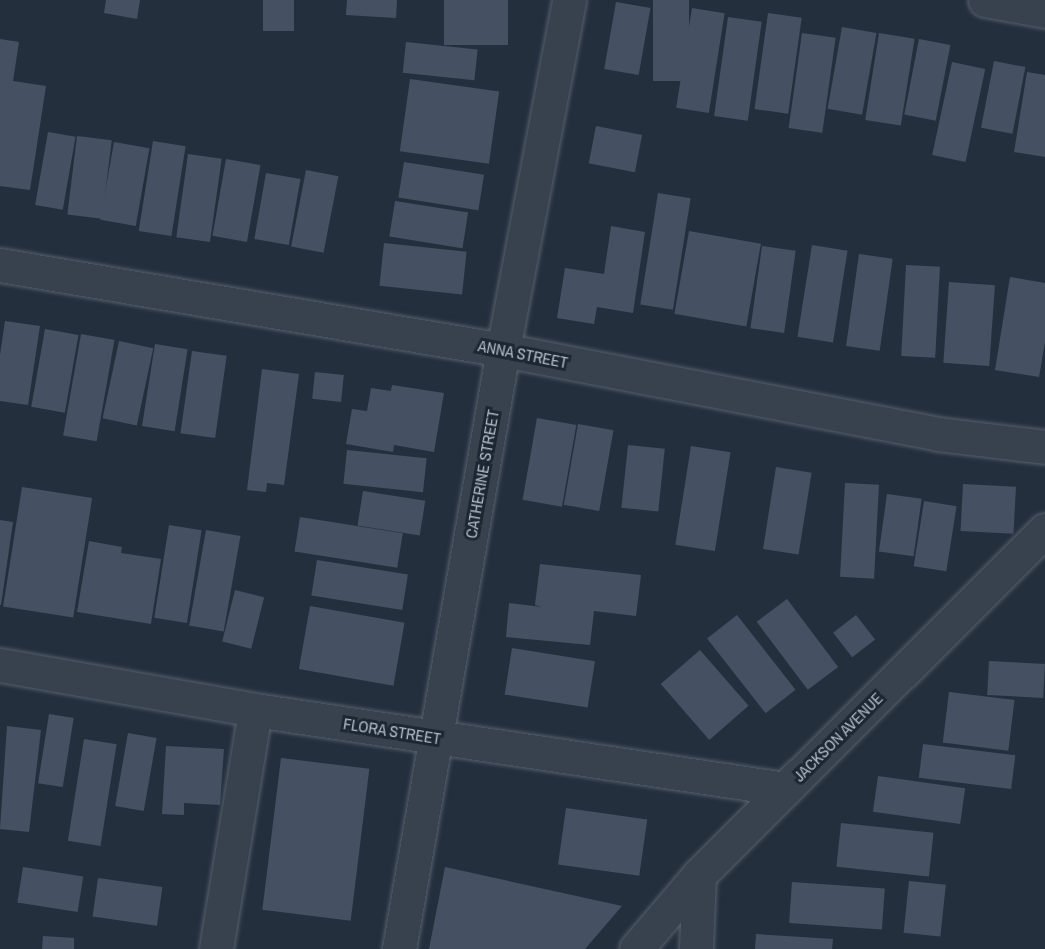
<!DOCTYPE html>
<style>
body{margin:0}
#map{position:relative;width:1045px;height:949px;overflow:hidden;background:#242f3e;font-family:"Archivo Narrow",sans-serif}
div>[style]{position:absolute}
.building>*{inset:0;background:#455162;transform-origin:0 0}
.roads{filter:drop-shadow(0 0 2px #565f6c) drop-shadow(0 0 2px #565f6c)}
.minor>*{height:33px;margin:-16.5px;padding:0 16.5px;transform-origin:16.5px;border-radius:16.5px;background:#38414e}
span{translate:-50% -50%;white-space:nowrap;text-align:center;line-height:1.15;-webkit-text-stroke:6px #1d2633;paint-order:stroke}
.street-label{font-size:16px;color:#b4bcc9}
</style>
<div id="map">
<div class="building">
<div style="clip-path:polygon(106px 0,140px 0,137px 19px,104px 13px)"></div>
<div style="left:263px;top:0;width:31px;height:31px"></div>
<div style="clip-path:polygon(347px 0,397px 0,396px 18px,346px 15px)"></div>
<div style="left:444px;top:0;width:64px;height:45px"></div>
<div style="left:653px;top:0;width:36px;height:81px"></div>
<div style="left:616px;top:2px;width:35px;height:68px;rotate:10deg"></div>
<div style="left:692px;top:8px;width:33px;height:101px;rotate:9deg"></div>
<div style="left:768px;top:13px;width:34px;height:97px;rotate:8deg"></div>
<div style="left:728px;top:17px;width:34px;height:100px;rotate:8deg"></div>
<div style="left:842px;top:27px;width:35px;height:83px;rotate:10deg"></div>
<div style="left:802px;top:33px;width:34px;height:96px;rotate:8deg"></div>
<div style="left:879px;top:33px;width:36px;height:88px;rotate:9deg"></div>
<div style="clip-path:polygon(0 39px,19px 42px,13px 81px,46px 86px,30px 190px,0 186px)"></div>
<div style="left:919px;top:39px;width:32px;height:77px;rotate:11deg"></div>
<div style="left:406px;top:42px;width:72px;height:31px;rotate:6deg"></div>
<div style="left:994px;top:61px;width:32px;height:68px;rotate:11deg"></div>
<div style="left:952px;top:62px;width:34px;height:95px;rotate:12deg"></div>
<div style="clip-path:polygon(1027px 72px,1045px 75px,1045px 157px,1014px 152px)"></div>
<div style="left:410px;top:79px;width:90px;height:73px;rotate:8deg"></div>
<div style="left:596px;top:126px;width:47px;height:38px;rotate:11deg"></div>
<div style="left:48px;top:132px;width:28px;height:74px;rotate:10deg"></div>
<div style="left:77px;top:136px;width:35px;height:79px;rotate:7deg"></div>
<div style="left:153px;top:141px;width:33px;height:91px;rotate:9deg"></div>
<div style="left:114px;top:142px;width:36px;height:79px;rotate:10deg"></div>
<div style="left:188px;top:154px;width:34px;height:84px;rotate:8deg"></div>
<div style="left:226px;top:159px;width:35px;height:78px;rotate:10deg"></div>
<div style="left:404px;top:162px;width:81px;height:36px;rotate:9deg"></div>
<div style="left:306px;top:170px;width:33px;height:78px;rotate:11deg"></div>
<div style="left:266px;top:173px;width:35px;height:67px;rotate:10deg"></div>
<div style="left:658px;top:193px;width:33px;height:113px;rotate:9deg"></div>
<div style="left:395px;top:201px;width:74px;height:36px;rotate:9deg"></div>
<div style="clip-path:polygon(611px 226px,645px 232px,633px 313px,597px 307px,594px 324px,557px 318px,565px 268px,604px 274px)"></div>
<div style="left:689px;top:231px;width:73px;height:84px;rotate:10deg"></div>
<div style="left:384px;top:243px;width:83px;height:43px;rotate:6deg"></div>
<div style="left:812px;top:245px;width:36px;height:93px;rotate:9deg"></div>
<div style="left:762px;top:246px;width:34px;height:83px;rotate:8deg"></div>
<div style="left:859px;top:254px;width:34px;height:93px;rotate:8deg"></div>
<div style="left:906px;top:265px;width:34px;height:91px;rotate:3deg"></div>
<div style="clip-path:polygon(1010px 277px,1045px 283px,1045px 342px,1039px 377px,995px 370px)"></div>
<div style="left:949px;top:282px;width:46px;height:81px;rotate:4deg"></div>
<div style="clip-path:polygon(5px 321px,40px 326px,28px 405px,0 401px,0 355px)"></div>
<div style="left:45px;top:329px;width:34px;height:79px;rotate:10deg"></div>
<div style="left:81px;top:334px;width:34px;height:103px;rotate:10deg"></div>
<div style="left:119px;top:341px;width:35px;height:79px;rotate:12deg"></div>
<div style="left:155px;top:344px;width:33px;height:83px;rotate:9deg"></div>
<div style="left:192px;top:351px;width:35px;height:83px;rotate:8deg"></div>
<div style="clip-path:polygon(262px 369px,299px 374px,284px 485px,267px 483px,266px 492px,247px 490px)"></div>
<div style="left:315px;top:372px;width:29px;height:27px;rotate:6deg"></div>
<div style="clip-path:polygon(392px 385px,444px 393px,434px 452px,394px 445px,393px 452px,346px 444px,352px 409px,367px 411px,371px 388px,391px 391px)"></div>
<div style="left:537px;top:418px;width:40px;height:83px;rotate:10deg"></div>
<div style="left:578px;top:424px;width:36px;height:82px;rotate:10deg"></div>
<div style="left:628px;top:445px;width:37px;height:63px;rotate:6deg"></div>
<div style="left:691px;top:446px;width:40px;height:100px;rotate:9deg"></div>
<div style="left:347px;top:450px;width:80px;height:34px;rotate:6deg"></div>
<div style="left:776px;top:467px;width:36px;height:83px;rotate:9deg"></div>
<div style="left:845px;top:483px;width:34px;height:94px;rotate:3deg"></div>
<div style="left:963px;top:484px;width:53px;height:47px;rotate:3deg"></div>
<div style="left:22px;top:487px;width:71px;height:121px;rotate:9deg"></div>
<div style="left:363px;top:491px;width:63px;height:35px;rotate:9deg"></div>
<div style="left:887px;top:494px;width:35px;height:58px;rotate:8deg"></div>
<div style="left:924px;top:501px;width:33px;height:66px;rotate:9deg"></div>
<div style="left:300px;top:517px;width:104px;height:35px;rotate:9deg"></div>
<div style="clip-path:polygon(0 520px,13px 522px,1px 605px,0 605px)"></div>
<div style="left:169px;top:525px;width:33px;height:94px;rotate:9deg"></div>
<div style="left:206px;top:530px;width:35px;height:97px;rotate:10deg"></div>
<div style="clip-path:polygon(89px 541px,122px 547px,121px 553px,161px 559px,151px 624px,77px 612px)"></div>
<div style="left:317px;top:560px;width:92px;height:36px;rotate:9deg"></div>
<div style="clip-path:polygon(540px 564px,641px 575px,636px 616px,594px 611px,590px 645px,506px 637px,509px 603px,542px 607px,535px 605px)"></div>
<div style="left:235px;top:590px;width:30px;height:53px;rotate:14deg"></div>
<div style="left:787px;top:599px;width:85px;height:38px;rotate:53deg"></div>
<div style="left:310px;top:606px;width:96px;height:64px;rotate:10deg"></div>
<div style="left:737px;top:615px;width:95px;height:38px;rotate:52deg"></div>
<div style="left:856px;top:615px;width:31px;height:29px;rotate:52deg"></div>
<div style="left:512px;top:648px;width:84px;height:47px;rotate:9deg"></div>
<div style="left:700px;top:650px;width:74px;height:52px;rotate:49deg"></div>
<div style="left:989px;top:661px;width:56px;height:34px;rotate:3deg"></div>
<div style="left:949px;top:692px;width:66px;height:51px;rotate:7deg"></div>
<div style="left:49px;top:714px;width:25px;height:70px;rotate:9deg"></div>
<div style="clip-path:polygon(7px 726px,41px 730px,29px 832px,0 829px)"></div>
<div style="left:128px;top:733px;width:29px;height:74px;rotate:10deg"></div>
<div style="left:84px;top:739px;width:33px;height:103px;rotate:9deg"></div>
<div style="left:923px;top:744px;width:93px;height:34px;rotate:7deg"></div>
<div style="clip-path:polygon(166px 746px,224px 749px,220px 805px,184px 803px,184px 815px,162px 814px)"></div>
<div style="left:281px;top:758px;width:89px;height:153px;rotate:7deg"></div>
<div style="left:878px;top:776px;width:88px;height:36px;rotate:8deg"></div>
<div style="left:566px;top:808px;width:82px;height:57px;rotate:8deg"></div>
<div style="left:841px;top:823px;width:93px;height:44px;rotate:6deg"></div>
<div style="left:23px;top:867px;width:61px;height:36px;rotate:9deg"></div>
<div style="clip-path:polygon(445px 867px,622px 906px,585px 949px,429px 949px)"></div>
<div style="left:98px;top:878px;width:65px;height:39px;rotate:8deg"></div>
<div style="left:909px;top:881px;width:37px;height:52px;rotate:6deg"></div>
<div style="left:792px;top:882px;width:93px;height:41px;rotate:4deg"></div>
<div style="clip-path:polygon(756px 934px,833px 939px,832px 949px,755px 949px)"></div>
<div style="clip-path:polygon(43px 936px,74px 938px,74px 949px,42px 949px)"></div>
</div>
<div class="roads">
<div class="minor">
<div style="left:985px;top:0;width:61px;rotate:10.4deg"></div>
<div style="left:0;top:265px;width:510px;rotate:9.59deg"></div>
<div style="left:503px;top:350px;width:443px;rotate:10.9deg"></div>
<div style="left:938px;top:434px;width:108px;rotate:6.9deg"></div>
<div style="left:0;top:665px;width:259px;rotate:10deg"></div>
<div style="left:255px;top:710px;width:536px;rotate:8.48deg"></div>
<div style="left:216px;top:949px;width:242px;rotate:-80.7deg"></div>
<div style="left:399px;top:949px;width:608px;rotate:-80.15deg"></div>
<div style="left:503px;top:350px;width:356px;rotate:-79.3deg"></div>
<div style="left:636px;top:949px;width:97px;rotate:-49.6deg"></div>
<div style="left:699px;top:875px;width:489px;rotate:-44.9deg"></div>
<div style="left:696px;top:949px;width:74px;rotate:-87.7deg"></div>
</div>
</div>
<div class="street-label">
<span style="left:523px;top:354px;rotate:11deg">ANNA STREET</span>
<span style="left:482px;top:474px;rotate:-80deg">CATHERINE STREET</span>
<span style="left:392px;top:731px;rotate:9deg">FLORA STREET</span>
<span style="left:838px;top:737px;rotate:-45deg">JACKSON AVENUE</span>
</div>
</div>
